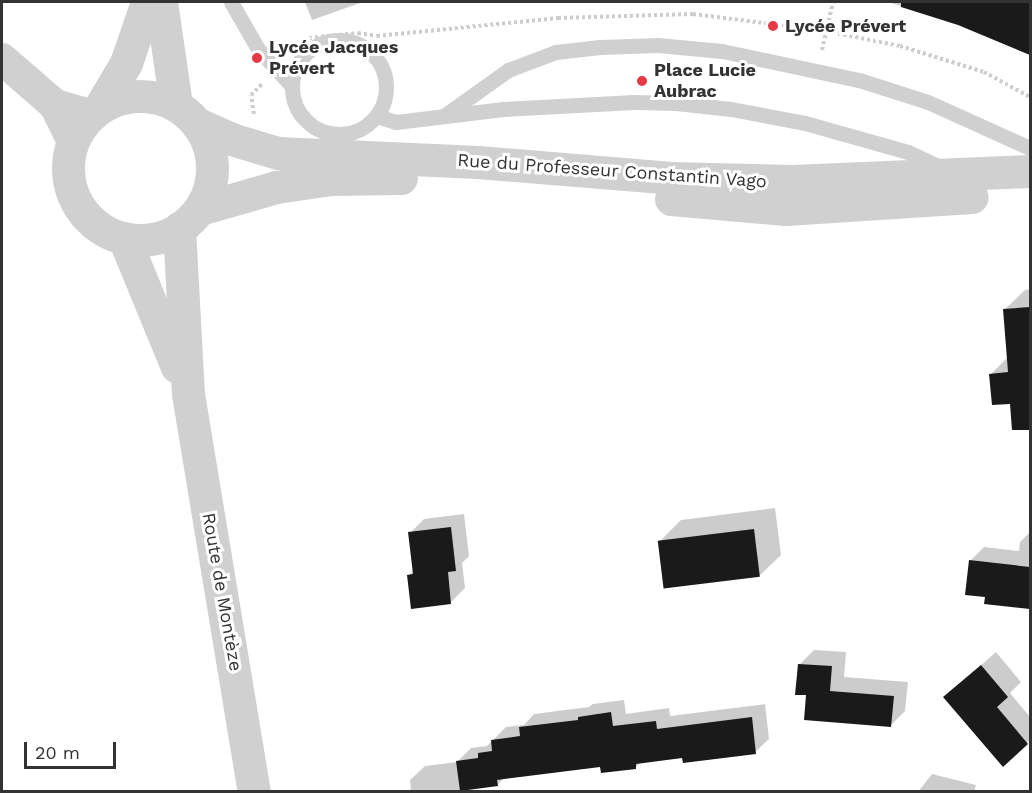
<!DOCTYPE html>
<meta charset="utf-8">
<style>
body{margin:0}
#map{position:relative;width:1032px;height:793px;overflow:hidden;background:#fff;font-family:"Work Sans",sans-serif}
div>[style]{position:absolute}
.shadow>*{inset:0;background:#0003}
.building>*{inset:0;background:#1a1a1a;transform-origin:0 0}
.path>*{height:4px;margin-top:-2px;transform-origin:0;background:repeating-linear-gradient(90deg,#cdcdcd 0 3px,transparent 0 6px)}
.service>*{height:15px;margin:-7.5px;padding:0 7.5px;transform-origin:7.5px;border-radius:7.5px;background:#d0d0d0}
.service>.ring{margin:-7.5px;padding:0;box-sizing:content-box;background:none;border:15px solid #d0d0d0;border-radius:50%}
.minor>*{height:32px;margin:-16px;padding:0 16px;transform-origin:16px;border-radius:16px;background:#d0d0d0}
.tertiary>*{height:33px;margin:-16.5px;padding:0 16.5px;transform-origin:16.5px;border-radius:16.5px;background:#d0d0d0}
.tertiary>.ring{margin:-16.5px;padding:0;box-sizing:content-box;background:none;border:33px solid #d0d0d0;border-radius:50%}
.dots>*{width:16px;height:16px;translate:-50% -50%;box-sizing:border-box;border:3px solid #fff;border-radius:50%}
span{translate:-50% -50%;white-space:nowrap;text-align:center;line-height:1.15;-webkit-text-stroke:6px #fff;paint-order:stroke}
.poi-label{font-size:18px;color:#333;font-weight:700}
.left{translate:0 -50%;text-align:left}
.street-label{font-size:18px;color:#333}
.frame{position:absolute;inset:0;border:3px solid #333;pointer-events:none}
.scale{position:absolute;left:24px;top:742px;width:92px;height:27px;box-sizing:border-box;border:3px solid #333;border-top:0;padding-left:8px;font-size:18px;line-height:21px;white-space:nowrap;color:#333;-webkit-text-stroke:4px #fff;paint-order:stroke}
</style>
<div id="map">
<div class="shadow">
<div style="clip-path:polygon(305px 2px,363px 2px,312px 20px)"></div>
<div style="clip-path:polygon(888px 2px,1030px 2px,1030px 53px,959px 24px)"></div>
<div style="clip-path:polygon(1030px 289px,1030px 401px,993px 404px,991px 374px,1008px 357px,1004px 310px,1025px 290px)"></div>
<div style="clip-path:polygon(775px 508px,781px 555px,759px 576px,659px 542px,681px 520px)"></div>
<div style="clip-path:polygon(464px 514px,469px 556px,462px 563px,465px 588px,451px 602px,409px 575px,414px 570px,410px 533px,424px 519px)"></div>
<div style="clip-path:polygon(1030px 532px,1030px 607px,986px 602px,986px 596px,970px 561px,984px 547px,1019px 551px,1020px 542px)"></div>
<div style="clip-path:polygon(814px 650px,846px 652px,844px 677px,908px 682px,905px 711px,891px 725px,808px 694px,799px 665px)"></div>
<div style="clip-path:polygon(996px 652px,1021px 682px,1010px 693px,1030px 717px,1030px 740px,1003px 764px,945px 697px)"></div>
<div style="clip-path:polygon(624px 700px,626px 714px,669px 708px,670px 716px,765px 704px,769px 739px,755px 752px,642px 761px,636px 767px,601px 765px,505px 777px,497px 785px,467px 789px,467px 792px,411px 792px,410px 780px,425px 766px,457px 762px,471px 748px,487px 746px,506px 727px,524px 725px,534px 714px,589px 707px,593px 704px)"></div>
<div style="clip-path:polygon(932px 774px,976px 785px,974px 792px,918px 792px)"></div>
</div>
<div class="building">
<div style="clip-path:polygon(901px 2px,1030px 2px,1030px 55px,958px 25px,901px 7px)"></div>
<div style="clip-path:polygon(1030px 307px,1030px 430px,1012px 430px,1010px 404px,992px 405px,989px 374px,1008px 372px,1003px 309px)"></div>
<div style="clip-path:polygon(451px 527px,456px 571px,448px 572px,451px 604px,411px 609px,407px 575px,413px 574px,408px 532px)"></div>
<div style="left:754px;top:529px;width:48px;height:97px;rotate:83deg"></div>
<div style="clip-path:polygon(969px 560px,1030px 567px,1030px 609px,984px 604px,985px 597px,965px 595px)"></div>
<div style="clip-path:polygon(798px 664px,832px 666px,830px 691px,894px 696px,891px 727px,804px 720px,806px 695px,795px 695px)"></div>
<div style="clip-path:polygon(981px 665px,1008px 697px,997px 707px,1028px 744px,1003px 767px,943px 697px)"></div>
<div style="clip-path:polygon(611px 712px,613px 726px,656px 721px,657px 729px,752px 717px,756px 754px,683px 763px,682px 758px,636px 764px,636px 769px,601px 773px,600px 767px,497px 780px,498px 786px,460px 791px,456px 761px,478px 758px,478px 753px,492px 751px,491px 740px,520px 736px,519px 727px,578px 720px,578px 717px)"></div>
</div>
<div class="path">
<div style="left:822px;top:50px;width:49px;rotate:-77.1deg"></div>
<div style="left:293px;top:54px;width:23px;rotate:-45deg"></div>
<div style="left:309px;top:38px;width:49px;rotate:-5.8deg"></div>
<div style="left:358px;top:33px;width:19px;rotate:9deg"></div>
<div style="left:377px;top:36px;width:182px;rotate:-5.7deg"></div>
<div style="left:558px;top:18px;width:135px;rotate:-1.7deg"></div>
<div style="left:693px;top:14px;width:134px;rotate:7.3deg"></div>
<div style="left:826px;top:31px;width:76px;rotate:11.5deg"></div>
<div style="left:900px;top:46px;width:88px;rotate:17.2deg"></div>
<div style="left:984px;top:72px;width:52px;rotate:28.5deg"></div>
<div style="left:254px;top:114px;width:19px;rotate:-99deg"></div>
<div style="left:251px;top:95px;width:16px;rotate:-45deg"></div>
</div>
<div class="service">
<div style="left:231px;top:2px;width:54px;rotate:60.1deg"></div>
<div style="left:258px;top:49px;width:50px;rotate:47.4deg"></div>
<div class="ring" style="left:292px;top:40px;width:79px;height:79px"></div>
<div style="left:445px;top:115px;width:77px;rotate:-35.5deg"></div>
<div style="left:508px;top:70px;width:51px;rotate:-20.6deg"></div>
<div style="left:556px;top:52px;width:44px;rotate:-6.5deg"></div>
<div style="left:600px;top:47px;width:58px;rotate:-2deg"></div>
<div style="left:658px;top:45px;width:64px;rotate:5.4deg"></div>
<div style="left:722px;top:51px;width:140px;rotate:12deg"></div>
<div style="left:859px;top:80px;width:72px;rotate:17.7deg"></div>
<div style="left:928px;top:102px;width:112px;rotate:24.3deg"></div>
<div style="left:377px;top:116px;width:20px;rotate:18deg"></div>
<div style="left:396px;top:122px;width:108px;rotate:-6.9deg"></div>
<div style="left:503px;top:109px;width:131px;rotate:-3.1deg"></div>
<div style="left:634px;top:102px;width:42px;rotate:1.4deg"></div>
<div style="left:676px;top:103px;width:55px;rotate:6.2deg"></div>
<div style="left:731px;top:109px;width:75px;rotate:10.7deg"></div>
<div style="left:805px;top:123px;width:107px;rotate:15.7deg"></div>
<div style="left:908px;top:152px;width:35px;rotate:25deg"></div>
</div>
<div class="minor">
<div style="left:2px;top:59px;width:70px;rotate:41deg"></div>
<div style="left:55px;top:105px;width:35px;rotate:16deg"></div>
<div style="left:55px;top:105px;width:39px;rotate:64deg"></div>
</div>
<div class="tertiary">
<div style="left:161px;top:2px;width:104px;rotate:81.7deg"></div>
<div class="ring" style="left:68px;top:96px;width:111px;height:111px"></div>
<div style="left:100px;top:107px;width:51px;rotate:-59.4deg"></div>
<div style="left:126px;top:63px;width:65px;rotate:-71deg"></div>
<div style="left:198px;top:124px;width:36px;rotate:24deg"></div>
<div style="left:231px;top:139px;width:49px;rotate:16.6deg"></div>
<div style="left:278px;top:153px;width:200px;rotate:2.6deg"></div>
<div style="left:478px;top:162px;width:194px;rotate:4.7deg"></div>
<div style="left:671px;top:178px;width:121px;rotate:1.4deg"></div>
<div style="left:792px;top:181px;width:238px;rotate:-2.4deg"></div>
<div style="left:671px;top:199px;width:115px;rotate:5deg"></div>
<div style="left:786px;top:209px;width:186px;rotate:-3.7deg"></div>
<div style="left:200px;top:209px;width:79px;rotate:-16.1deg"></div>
<div style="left:276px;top:187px;width:56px;rotate:-8.3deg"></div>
<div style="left:331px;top:179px;width:70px;rotate:-0.8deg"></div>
<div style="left:179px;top:228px;width:166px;rotate:86.9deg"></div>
<div style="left:188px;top:394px;width:403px;rotate:80.6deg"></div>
<div style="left:124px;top:238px;width:139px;rotate:67.7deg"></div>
</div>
<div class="dots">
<div style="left:773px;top:26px;background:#e63946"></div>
<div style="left:257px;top:58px;background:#e63946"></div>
<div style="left:642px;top:81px;background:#e63946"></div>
</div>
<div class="poi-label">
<span class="left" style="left:785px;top:26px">Lycée Prévert</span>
<span class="left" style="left:269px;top:58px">Lycée Jacques<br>Prévert</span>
<span class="left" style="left:654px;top:81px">Place Lucie<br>Aubrac</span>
</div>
<div class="street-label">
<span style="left:612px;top:171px;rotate:4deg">Rue du Professeur Constantin Vago</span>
<span style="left:222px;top:592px;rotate:80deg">Route de Montèze</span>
</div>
<div class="frame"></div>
<div class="scale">20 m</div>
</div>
